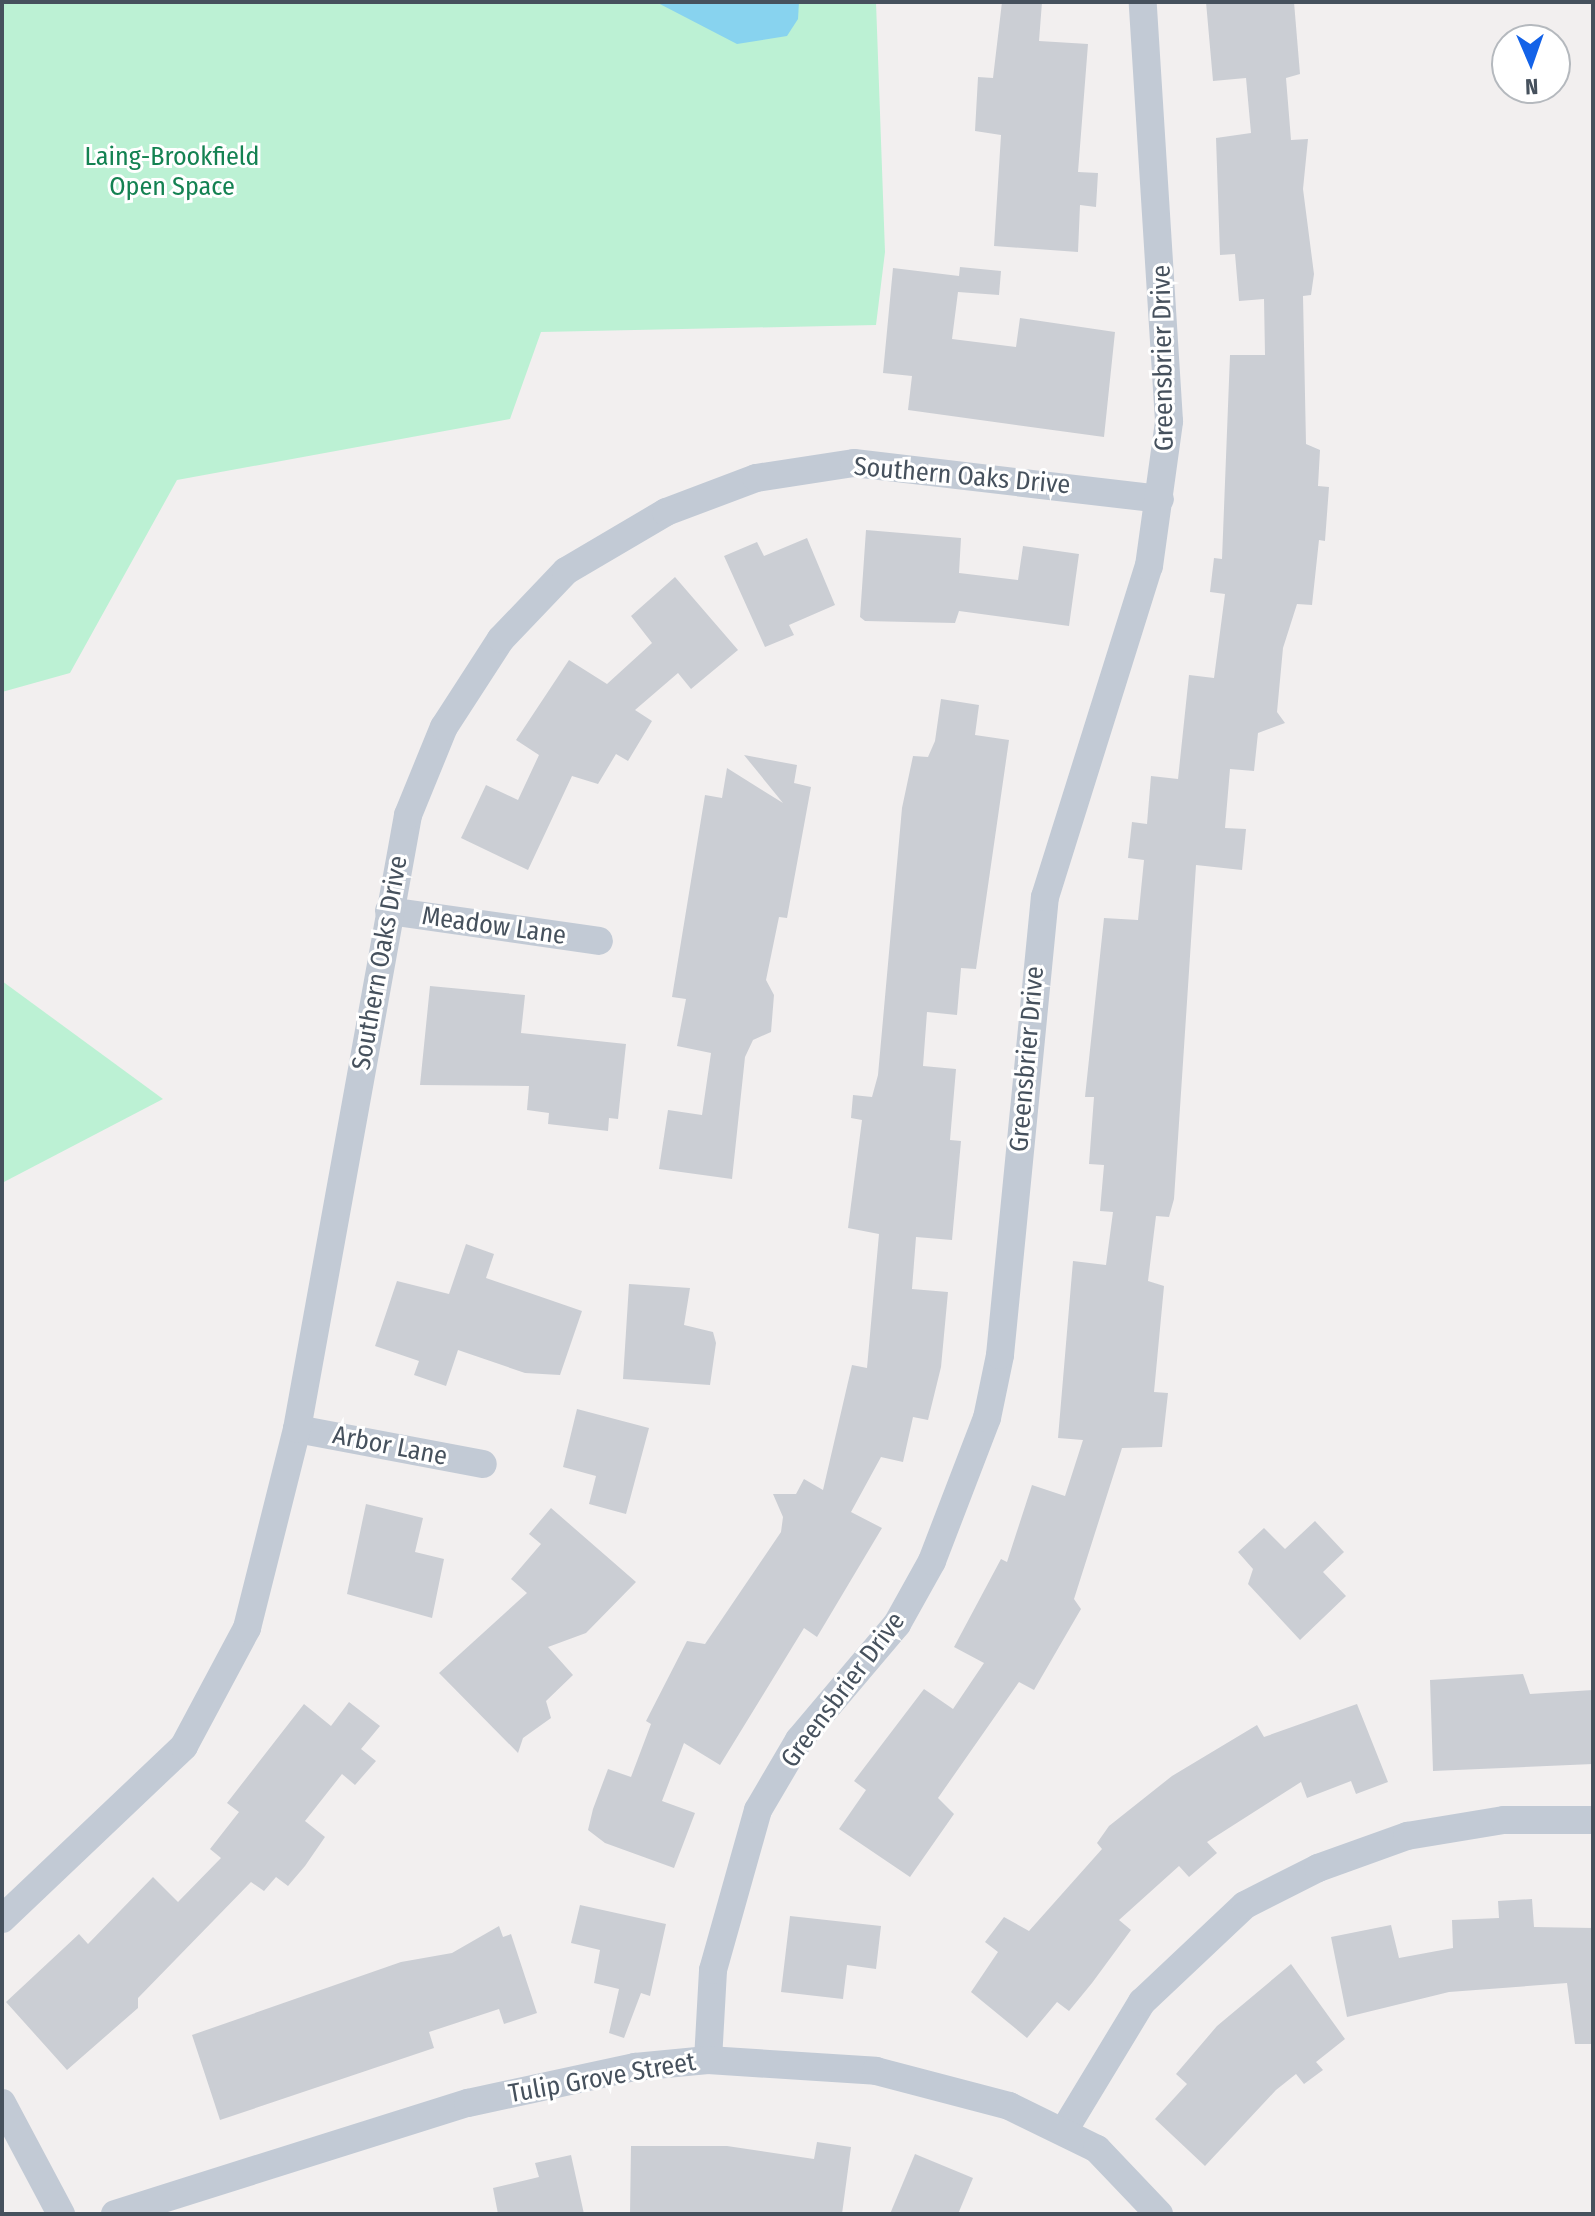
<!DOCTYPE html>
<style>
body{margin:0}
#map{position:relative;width:1595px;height:2216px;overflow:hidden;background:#f2efef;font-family:"Fira Sans Condensed",sans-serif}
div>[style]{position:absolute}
.green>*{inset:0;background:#bcf1d4}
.water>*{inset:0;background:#88d3ef}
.building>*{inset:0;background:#cbced4}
.street>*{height:28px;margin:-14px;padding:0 14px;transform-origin:14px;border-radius:14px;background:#c2cad5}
span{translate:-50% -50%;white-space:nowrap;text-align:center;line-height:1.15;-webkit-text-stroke:6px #fff;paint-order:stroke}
.park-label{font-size:26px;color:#148252}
.street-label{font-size:26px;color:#46515d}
.frame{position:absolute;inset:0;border:4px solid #46515d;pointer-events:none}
.north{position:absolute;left:1491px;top:24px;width:80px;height:80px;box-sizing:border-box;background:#fff;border:2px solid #b5b9be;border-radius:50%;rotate:178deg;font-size:22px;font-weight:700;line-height:32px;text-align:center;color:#46515d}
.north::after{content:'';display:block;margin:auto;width:28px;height:36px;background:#1362e8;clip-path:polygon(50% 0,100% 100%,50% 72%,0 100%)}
</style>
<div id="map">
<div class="green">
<div style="clip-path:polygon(2px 2px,876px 2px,885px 252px,876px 325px,541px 332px,510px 419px,177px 480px,70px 673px,2px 692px)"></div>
<div style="clip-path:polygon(2px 981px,163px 1099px,2px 1183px)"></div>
</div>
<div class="water">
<div style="clip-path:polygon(656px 2px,799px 2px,798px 19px,787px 36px,737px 44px)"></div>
</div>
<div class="building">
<div style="clip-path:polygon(1002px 2px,1042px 2px,1039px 41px,1088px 44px,1078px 172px,1098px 173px,1096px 207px,1080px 205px,1078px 252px,994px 246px,1001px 135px,975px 131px,978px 77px,993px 78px)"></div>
<div style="clip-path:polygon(1206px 2px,1294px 2px,1300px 74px,1286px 78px,1291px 140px,1308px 139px,1303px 189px,1314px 274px,1311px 295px,1303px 296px,1306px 444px,1320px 450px,1318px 486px,1329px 487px,1325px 541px,1319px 540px,1312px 605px,1297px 604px,1283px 648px,1277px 712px,1285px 723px,1258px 733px,1254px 771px,1230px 769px,1225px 828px,1246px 829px,1242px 870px,1196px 865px,1174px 1199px,1169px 1217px,1156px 1216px,1148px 1281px,1164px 1286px,1154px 1392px,1168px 1393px,1162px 1447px,1122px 1448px,1074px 1599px,1081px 1609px,1034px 1690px,1019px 1682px,938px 1798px,954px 1814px,910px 1877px,839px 1829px,866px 1790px,854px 1781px,924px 1689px,953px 1709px,984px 1663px,954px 1647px,1001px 1559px,1007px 1562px,1032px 1485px,1065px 1496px,1083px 1440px,1058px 1438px,1073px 1261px,1106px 1265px,1113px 1212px,1100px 1211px,1104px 1165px,1089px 1164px,1094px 1097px,1085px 1097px,1104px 918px,1138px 920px,1144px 860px,1128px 858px,1132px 822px,1147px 824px,1151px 776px,1178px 779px,1189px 675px,1214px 678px,1225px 594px,1210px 592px,1214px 558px,1222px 559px,1230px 355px,1265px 355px,1264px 299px,1239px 301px,1235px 254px,1220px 255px,1216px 138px,1251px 133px,1246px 78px,1213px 81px)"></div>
<div style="clip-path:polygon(960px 267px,1001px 271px,999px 295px,958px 292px,952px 339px,1016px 347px,1020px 318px,1115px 332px,1104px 437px,908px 410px,912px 376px,883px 373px,893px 268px,959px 276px)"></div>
<div style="clip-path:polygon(866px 530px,961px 538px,959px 573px,1018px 580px,1023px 546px,1079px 554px,1069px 626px,959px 611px,955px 623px,865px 621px,860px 617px)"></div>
<div style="clip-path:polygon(807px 538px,835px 605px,789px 625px,794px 635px,765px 647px,724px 556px,757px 542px,764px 556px)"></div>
<div style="clip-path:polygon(675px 577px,738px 650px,691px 689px,678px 673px,635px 710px,652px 721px,628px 761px,616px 754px,598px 784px,572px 776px,528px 870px,461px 838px,486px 785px,518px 800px,539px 755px,516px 740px,569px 660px,607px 684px,652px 643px,631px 616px)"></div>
<div style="clip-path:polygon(941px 699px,979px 705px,975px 735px,1009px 740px,976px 969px,961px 968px,957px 1015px,927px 1012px,923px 1066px,956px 1069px,950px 1140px,961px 1141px,952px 1240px,916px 1237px,912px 1289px,948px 1292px,941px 1367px,928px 1420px,913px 1417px,903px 1462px,881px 1457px,851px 1512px,882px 1528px,817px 1637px,804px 1628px,720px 1765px,684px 1743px,662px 1801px,695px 1813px,674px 1868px,605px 1843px,588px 1830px,593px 1809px,608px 1769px,631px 1777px,651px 1724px,646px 1721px,687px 1641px,705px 1644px,781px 1532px,783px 1517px,773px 1494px,796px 1494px,804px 1479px,823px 1490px,852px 1365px,867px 1368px,879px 1234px,848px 1228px,862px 1120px,851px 1118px,853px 1095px,872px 1097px,878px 1075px,902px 808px,913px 756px,928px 757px,935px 741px)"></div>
<div style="clip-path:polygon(744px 755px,797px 765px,794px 783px,811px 787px,787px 918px,779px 917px,766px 980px,774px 995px,771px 1032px,753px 1040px,745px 1057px,732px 1179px,659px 1169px,668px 1110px,702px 1115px,711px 1053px,677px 1046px,686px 999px,672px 997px,705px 795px,722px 798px,727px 768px,783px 803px)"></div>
<div style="clip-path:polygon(430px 986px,525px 995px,521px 1033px,626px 1044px,618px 1119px,609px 1118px,608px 1131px,548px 1124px,549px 1113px,527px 1110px,529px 1086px,420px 1085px)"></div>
<div style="clip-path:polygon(466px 1244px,494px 1254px,486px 1278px,582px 1311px,560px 1375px,525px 1373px,458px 1350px,446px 1386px,414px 1375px,419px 1361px,375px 1346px,397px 1281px,449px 1294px)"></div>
<div style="clip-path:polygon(629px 1284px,690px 1288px,684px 1325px,713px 1332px,716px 1343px,710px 1385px,623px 1379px)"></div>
<div style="clip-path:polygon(577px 1409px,649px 1428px,626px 1514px,589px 1504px,596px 1476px,563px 1467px)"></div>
<div style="clip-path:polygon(366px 1504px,423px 1518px,415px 1552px,444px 1559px,432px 1618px,347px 1594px)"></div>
<div style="clip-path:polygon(551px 1508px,636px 1582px,586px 1633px,548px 1647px,573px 1675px,546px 1701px,551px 1718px,523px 1738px,518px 1753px,439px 1673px,527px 1593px,511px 1579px,541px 1544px,529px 1534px)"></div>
<div style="clip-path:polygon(1315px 1521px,1344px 1552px,1323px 1572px,1346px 1596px,1300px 1640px,1248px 1584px,1253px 1569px,1238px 1552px,1264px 1528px,1285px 1549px)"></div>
<div style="clip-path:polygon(1523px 1674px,1530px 1694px,1593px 1690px,1593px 1764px,1433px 1771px,1430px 1680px)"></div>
<div style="clip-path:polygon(349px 1702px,380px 1726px,361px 1749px,376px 1761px,355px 1785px,342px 1774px,305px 1821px,325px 1837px,305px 1866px,288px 1886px,276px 1877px,264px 1891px,251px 1882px,138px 1998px,138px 2008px,67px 2070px,6px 2002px,79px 1934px,88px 1944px,153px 1877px,178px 1902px,221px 1858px,210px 1849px,239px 1812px,227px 1803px,304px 1704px,331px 1726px)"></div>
<div style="clip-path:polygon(1357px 1704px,1388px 1782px,1356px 1794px,1351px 1781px,1307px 1798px,1301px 1782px,1207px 1842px,1217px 1853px,1189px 1877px,1179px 1866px,1119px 1920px,1131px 1930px,1092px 1983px,1069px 2011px,1057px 2002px,1027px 2038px,971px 1992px,998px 1952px,985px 1942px,1004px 1917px,1029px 1931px,1102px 1849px,1097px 1843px,1109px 1826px,1172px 1776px,1257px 1725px,1264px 1737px)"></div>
<div style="clip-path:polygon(1532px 1899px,1534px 1927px,1593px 1928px,1593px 2044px,1575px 2044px,1567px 1983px,1449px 1992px,1347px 2017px,1331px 1937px,1391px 1925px,1399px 1958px,1453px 1948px,1452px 1920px,1499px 1918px,1498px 1901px)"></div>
<div style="clip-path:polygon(580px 1905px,666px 1924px,650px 1996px,641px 1993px,624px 2038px,609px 2033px,619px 1989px,594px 1983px,600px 1950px,571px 1943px)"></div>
<div style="clip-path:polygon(790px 1916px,881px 1926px,876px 1969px,847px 1965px,843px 1999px,781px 1992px)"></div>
<div style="clip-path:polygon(499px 1926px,503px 1937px,511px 1934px,537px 2013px,504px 2024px,499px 2009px,429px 2032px,434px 2048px,220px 2120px,192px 2035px,401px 1962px,452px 1953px)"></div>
<div style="clip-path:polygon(1291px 1964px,1345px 2039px,1316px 2062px,1323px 2070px,1304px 2084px,1296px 2074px,1276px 2090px,1205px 2166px,1155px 2119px,1187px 2084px,1176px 2074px,1217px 2026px)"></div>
<div style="clip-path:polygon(817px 2142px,851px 2147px,842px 2214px,630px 2214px,631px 2146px,727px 2146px,814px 2159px)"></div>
<div style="clip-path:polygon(915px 2154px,973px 2178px,958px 2214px,890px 2214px)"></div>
<div style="clip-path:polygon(571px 2155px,584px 2214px,498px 2214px,493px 2188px,539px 2177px,535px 2163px)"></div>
</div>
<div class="street">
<div style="left:389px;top:911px;width:212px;rotate:8.1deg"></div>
<div style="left:297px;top:1429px;width:189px;rotate:10.7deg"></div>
<div style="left:2px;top:1919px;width:251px;rotate:-43.5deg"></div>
<div style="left:184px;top:1746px;width:134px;rotate:-61.9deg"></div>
<div style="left:247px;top:1628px;width:205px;rotate:-75.9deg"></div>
<div style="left:297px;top:1429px;width:624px;rotate:-79.75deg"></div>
<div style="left:408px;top:815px;width:95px;rotate:-67.8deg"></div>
<div style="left:444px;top:727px;width:105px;rotate:-57.1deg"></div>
<div style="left:501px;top:639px;width:94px;rotate:-46.3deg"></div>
<div style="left:566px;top:571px;width:116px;rotate:-30.5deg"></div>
<div style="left:666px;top:512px;width:96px;rotate:-20.7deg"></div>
<div style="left:756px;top:478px;width:99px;rotate:-8.7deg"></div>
<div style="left:854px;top:463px;width:308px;rotate:6.7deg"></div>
<div style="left:708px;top:2060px;width:90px;rotate:-86.8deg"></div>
<div style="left:713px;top:1970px;width:166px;rotate:-74.3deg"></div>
<div style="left:758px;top:1810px;width:81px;rotate:-59.6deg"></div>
<div style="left:799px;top:1740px;width:152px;rotate:-49.8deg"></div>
<div style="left:897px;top:1624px;width:72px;rotate:-60.9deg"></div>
<div style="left:932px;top:1561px;width:153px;rotate:-69deg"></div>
<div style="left:987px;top:1418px;width:64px;rotate:-78.3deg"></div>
<div style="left:1000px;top:1355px;width:460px;rotate:-84.4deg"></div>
<div style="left:1045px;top:897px;width:347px;rotate:-72.6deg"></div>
<div style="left:1149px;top:566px;width:146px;rotate:-82.1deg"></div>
<div style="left:1169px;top:421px;width:420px;rotate:-93.6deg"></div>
<div style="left:2px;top:2103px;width:126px;rotate:62deg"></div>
<div style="left:1065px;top:2129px;width:149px;rotate:-58.8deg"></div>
<div style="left:1142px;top:2002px;width:141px;rotate:-43.3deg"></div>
<div style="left:1245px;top:1905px;width:82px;rotate:-26.9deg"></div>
<div style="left:1318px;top:1868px;width:95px;rotate:-19.8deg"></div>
<div style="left:1407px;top:1836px;width:98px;rotate:-9.4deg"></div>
<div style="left:1504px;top:1820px;width:89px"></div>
<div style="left:115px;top:2214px;width:370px;rotate:-17.5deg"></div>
<div style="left:468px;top:2103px;width:171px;rotate:-12.2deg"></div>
<div style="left:635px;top:2067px;width:73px;rotate:-5.5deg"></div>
<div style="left:708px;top:2060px;width:168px;rotate:3.7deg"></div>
<div style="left:876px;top:2071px;width:138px;rotate:14.7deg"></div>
<div style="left:1009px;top:2106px;width:98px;rotate:26deg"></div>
<div style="left:1097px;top:2149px;width:90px;rotate:46.4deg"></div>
</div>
<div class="park-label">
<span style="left:172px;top:172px">Laing-Brookfield<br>Open Space</span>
</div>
<div class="street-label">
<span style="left:1163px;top:358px;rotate:-91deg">Greensbrier Drive</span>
<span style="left:962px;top:476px;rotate:5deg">Southern Oaks Drive</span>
<span style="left:494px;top:926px;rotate:8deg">Meadow Lane</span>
<span style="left:380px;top:963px;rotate:-80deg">Southern Oaks Drive</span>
<span style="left:1027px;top:1059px;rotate:-85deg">Greensbrier Drive</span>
<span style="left:390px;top:1446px;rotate:11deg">Arbor Lane</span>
<span style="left:843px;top:1690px;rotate:-53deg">Greensbrier Drive</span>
<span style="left:602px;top:2078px;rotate:-10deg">Tulip Grove Street</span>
</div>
<div class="frame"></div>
<div class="north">N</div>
</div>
